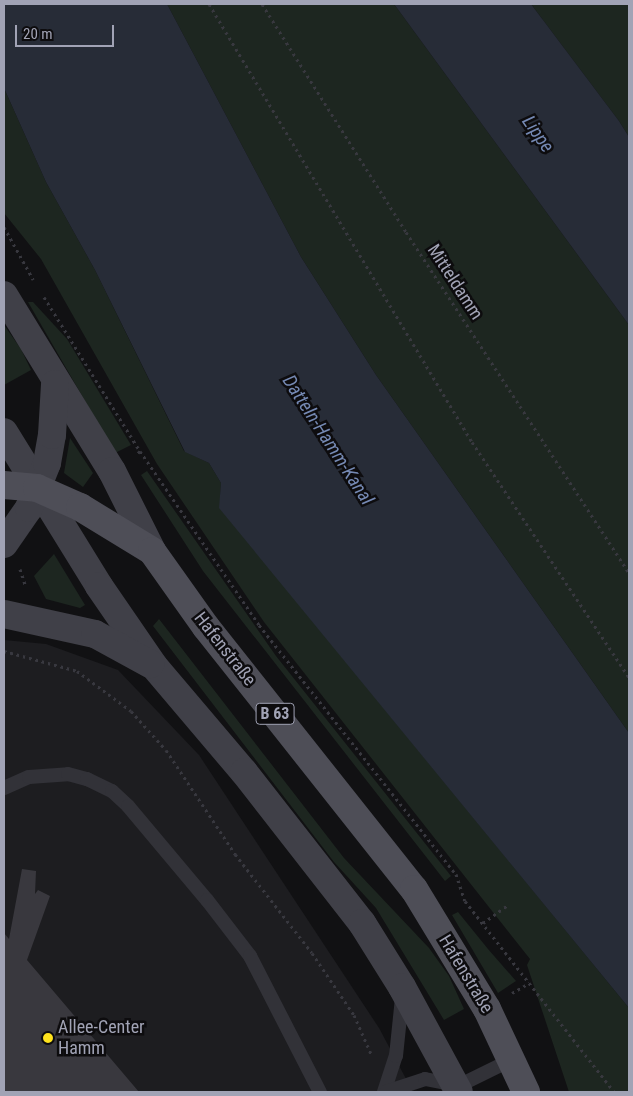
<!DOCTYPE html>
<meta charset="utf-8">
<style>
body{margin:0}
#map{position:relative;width:633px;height:1096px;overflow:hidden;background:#111113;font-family:"Roboto Condensed",sans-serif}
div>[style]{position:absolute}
.built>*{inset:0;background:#1d1d20}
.green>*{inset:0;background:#1d2620}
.water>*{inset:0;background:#272c37}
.building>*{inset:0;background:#39383e}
.path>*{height:3px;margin-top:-1.5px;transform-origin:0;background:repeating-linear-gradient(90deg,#38383f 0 2.5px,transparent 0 6.5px)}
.service>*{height:14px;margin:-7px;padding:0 7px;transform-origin:7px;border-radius:7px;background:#323238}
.secondary>*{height:28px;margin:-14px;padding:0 14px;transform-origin:14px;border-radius:14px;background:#404048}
.primary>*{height:28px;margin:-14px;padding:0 14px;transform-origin:14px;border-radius:14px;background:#4e4e57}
.dots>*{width:14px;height:14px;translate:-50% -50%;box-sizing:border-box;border:2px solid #0d0c0e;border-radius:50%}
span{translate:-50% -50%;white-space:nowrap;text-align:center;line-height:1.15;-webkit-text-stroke:5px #0d0c0e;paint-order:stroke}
.shield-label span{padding:1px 4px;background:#0d0c0e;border:1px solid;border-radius:4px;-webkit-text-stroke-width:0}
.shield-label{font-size:16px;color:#a1a3b5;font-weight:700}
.street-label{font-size:18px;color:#a1a3b5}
.poi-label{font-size:18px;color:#a1a3b5}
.left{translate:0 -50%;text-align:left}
.water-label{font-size:19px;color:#7589b3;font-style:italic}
.frame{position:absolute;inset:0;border:5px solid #a1a3b5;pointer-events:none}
.scale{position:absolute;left:15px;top:25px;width:99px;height:22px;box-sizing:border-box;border:2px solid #a1a3b5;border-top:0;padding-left:6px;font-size:15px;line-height:18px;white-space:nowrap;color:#a1a3b5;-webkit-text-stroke:4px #0d0c0e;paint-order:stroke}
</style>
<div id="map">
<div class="built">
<div style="clip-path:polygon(4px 640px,46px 644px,118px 670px,199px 755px,379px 1028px,413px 1092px,4px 1092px)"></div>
</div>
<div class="green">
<div style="clip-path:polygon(167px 4px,394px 4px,629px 325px,629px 733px,376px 375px,301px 257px)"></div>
<div style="clip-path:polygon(531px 4px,629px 4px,629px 137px,619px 121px)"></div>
<div style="clip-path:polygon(4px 88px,46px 182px,95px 270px,184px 451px,209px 463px,221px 483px,220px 508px,629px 1008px,629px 1092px,569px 1092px,527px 965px,530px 959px,264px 622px,157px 464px,41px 259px,4px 213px)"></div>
<div style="clip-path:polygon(28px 302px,33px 302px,67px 339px,131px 445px,115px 453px)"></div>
<div style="clip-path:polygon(4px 325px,21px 349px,31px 370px,4px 385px)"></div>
<div style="clip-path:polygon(70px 438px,93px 473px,83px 487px,64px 473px)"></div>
<div style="clip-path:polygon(147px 471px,276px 656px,451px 876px,445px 881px,203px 571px,141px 475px)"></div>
<div style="clip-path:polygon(54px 554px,85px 605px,80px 608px,46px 599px,34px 576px)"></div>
<div style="clip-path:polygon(159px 619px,344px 858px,429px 948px,449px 976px,464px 1009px,444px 1020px,376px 908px,334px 862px,153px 626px)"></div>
<div style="clip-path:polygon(458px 912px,488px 949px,516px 981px,498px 993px,452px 915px)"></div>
</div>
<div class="water">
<div style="clip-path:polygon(4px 4px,167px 4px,301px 257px,376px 375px,629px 733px,629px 1008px,219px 508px,221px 483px,209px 463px,185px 452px,95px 270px,46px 182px,4px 88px)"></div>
<div style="clip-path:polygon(394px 4px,531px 4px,619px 121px,629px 137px,629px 325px)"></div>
</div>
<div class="building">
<div style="clip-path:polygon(22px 869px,36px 871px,35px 894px,38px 890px,50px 896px,27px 960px,139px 1092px,4px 1092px,4px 933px,9px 939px)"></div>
</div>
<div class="path">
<div style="left:209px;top:4px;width:511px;rotate:59.02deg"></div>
<div style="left:472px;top:442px;width:283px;rotate:56.3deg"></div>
<div style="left:262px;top:4px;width:270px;rotate:57.7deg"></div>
<div style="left:406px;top:232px;width:407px;rotate:56.8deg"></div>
<div style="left:4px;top:227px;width:60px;rotate:60.9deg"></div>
<div style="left:44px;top:297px;width:181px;rotate:58.1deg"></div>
<div style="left:138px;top:453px;width:3px;rotate:-45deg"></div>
<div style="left:140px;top:451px;width:211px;rotate:55.6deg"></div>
<div style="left:259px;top:625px;width:318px;rotate:51.7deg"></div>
<div style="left:456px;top:874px;width:28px;rotate:72deg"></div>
<div style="left:465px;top:901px;width:242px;rotate:52deg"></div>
<div style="left:20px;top:569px;width:19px;rotate:72deg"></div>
<div style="left:4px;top:651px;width:76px;rotate:15.3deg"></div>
<div style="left:77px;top:671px;width:67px;rotate:36.5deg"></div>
<div style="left:131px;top:711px;width:52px;rotate:48.1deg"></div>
<div style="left:166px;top:750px;width:125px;rotate:56.4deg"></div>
<div style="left:235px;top:854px;width:125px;rotate:52.1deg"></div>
<div style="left:312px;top:953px;width:75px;rotate:55.9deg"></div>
<div style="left:354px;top:1015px;width:43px;rotate:66.4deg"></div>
<div style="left:483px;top:923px;width:32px;rotate:-36deg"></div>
<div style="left:512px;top:993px;width:20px;rotate:-30deg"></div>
</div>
<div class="service">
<div style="left:4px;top:788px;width:27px;rotate:-24deg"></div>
<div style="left:29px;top:777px;width:39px;rotate:-4deg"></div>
<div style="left:68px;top:774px;width:20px;rotate:15deg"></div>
<div style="left:87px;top:779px;width:28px;rotate:26deg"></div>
<div style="left:112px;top:791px;width:22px;rotate:43deg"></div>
<div style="left:128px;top:806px;width:123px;rotate:50deg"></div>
<div style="left:207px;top:900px;width:71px;rotate:52.5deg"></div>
<div style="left:250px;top:956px;width:153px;rotate:62.8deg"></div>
<div style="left:454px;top:1088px;width:64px;rotate:-26.2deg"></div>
<div style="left:384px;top:1092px;width:38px;rotate:-72deg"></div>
<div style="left:396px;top:1056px;width:58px;rotate:-84.1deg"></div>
<div style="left:386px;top:1092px;width:41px;rotate:-18.4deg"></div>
<div style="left:425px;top:1079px;width:31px;rotate:11deg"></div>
</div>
<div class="secondary">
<div style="left:4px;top:295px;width:206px;rotate:58.5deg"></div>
<div style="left:112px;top:471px;width:89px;rotate:63.4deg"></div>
<div style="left:4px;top:432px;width:181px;rotate:58.3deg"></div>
<div style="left:99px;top:586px;width:97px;rotate:55.5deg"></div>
<div style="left:154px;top:666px;width:139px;rotate:49.7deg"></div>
<div style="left:244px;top:772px;width:192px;rotate:52deg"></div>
<div style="left:362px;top:923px;width:75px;rotate:58deg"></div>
<div style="left:402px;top:987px;width:119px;rotate:61.5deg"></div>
<div style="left:4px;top:544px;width:44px;rotate:-55.2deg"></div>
<div style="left:29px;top:508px;width:48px;rotate:-68.2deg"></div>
<div style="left:47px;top:463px;width:28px;rotate:-80deg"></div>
<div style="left:52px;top:435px;width:51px;rotate:-86.6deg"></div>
<div style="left:4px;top:614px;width:93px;rotate:12.4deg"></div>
<div style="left:95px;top:634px;width:63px;rotate:28.6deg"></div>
</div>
<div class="primary">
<div style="left:4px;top:485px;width:33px;rotate:5deg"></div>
<div style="left:37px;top:488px;width:47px;rotate:23.8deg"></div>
<div style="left:80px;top:507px;width:84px;rotate:31.4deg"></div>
<div style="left:152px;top:551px;width:93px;rotate:54.6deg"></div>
<div style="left:206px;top:627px;width:335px;rotate:51.6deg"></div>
<div style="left:414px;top:889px;width:140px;rotate:58.7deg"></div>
<div style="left:487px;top:1009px;width:92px;rotate:64.8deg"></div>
</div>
<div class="dots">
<div style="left:48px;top:1038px;background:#ffe31d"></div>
</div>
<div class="shield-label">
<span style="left:275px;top:714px">B 63</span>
</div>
<div class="street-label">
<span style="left:455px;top:282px;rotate:57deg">Mitteldamm</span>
<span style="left:225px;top:649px;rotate:52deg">Hafenstraße</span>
<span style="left:466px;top:974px;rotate:59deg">Hafenstraße</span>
</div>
<div class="poi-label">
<span class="left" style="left:58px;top:1038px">Allee-Center<br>Hamm</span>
</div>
<div class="water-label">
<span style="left:538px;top:134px;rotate:55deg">Lippe</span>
<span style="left:328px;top:440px;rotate:57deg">Datteln-Hamm-Kanal</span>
</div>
<div class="frame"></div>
<div class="scale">20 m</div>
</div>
